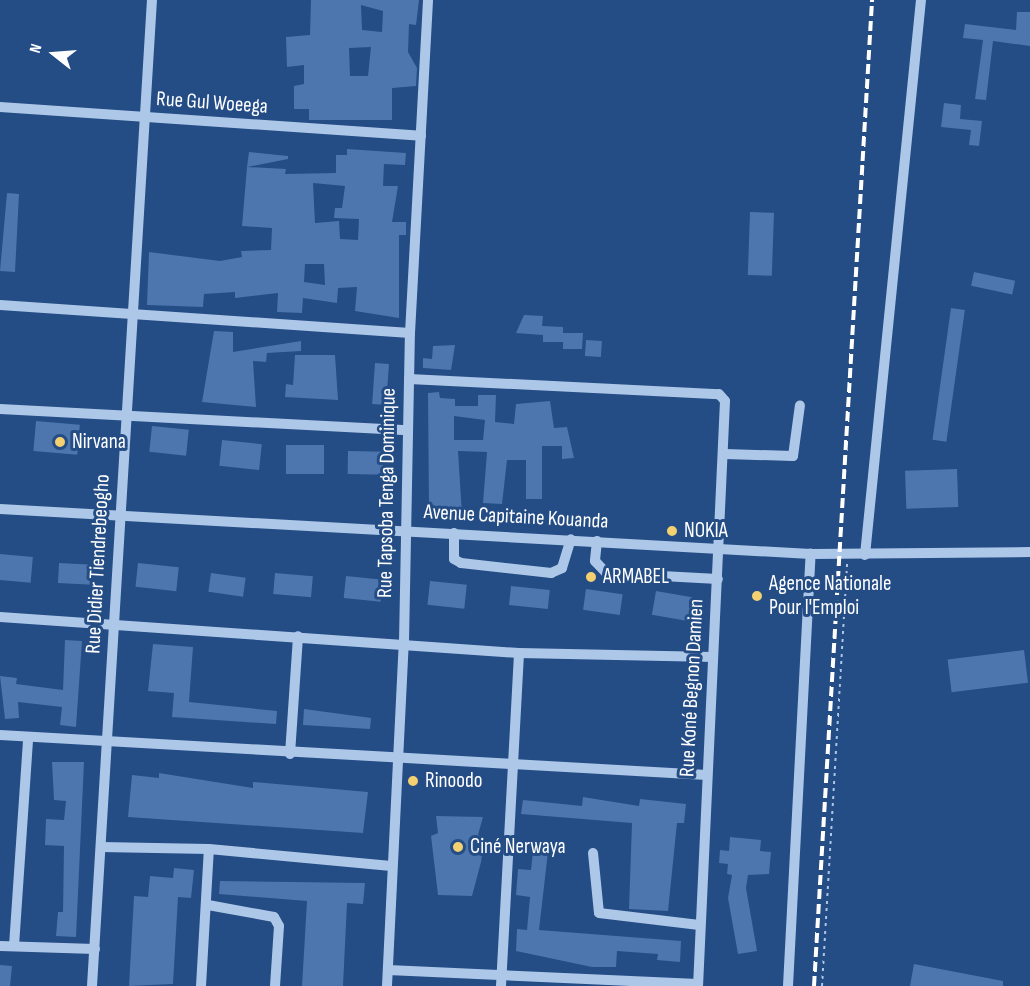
<!DOCTYPE html>
<meta charset="utf-8">
<style>
body{margin:0}
#map{position:relative;width:1030px;height:986px;overflow:hidden;background:#244c85;font-family:"Sofia Sans Condensed",sans-serif}
div>[style]{position:absolute}
.building>*{inset:0;background:#4c76ad;transform-origin:0 0}
.path>*{height:2px;margin-top:-1px;transform-origin:0;background:repeating-linear-gradient(90deg,#adc7e8 0 3px,transparent 0 7.5px)}
.minor>*{height:10px;margin:-5px;padding:0 5px;transform-origin:5px;border-radius:5px;background:#adc7e8}
.rail>*{height:4px;margin-top:-2px;transform-origin:0;background:repeating-linear-gradient(90deg,#fff 0 10px,transparent 0 14.5px)}
.dots>*{width:16px;height:16px;translate:-50% -50%;box-sizing:border-box;border:3px solid #244c85;border-radius:50%}
span{translate:-50% -50%;white-space:nowrap;text-align:center;line-height:1.15;-webkit-text-stroke:6px #244c85;paint-order:stroke}
.street-label{font-size:21px;color:#fff}
.poi-label{font-size:21px;color:#fff}
.left{translate:0 -50%;text-align:left}
.north{position:absolute;left:24px;top:24px;width:60px;height:60px;-webkit-text-stroke:4px #244c85;paint-order:stroke;rotate:287deg;font-size:16px;font-weight:700;line-height:24px;text-align:center;color:#fff}
.north::after{content:'';display:block;margin:auto;width:21px;height:27px;background:#fff;clip-path:polygon(50% 0,100% 100%,50% 72%,0 100%)}
</style>
<div id="map">
<div class="building">
<div style="clip-path:polygon(evenodd,311px 0,419px 0,416px 25px,409px 24px,408px 52px,417px 68px,416px 86px,392px 88px,392px 120px,309px 120px,309px 109px,294px 109px,294px 86px,304px 84px,304px 65px,287px 67px,286px 37px,310px 35px,311px 0,361px 5px,383px 11px,382px 32px,362px 30px,361px 5px,311px 0,371px 47px,368px 76px,350px 76px,349px 48px,371px 47px)"></div>
<div style="clip-path:polygon(1017px 12px,1030px 12px,1030px 46px,993px 41px,986px 100px,975px 99px,983px 40px,963px 38px,965px 24px,1016px 30px)"></div>
<div style="clip-path:polygon(944px 103px,961px 105px,960px 119px,982px 121px,979px 146px,969px 145px,971px 130px,941px 127px)"></div>
<div style="clip-path:polygon(evenodd,347px 149px,406px 153px,405px 165px,384px 164px,383px 186px,398px 186px,392px 222px,406px 222px,406px 235px,399px 235px,399px 318px,355px 311px,357px 287px,338px 288px,337px 303px,303px 298px,302px 313px,277px 312px,278px 293px,235px 298px,235px 292px,204px 294px,203px 307px,147px 305px,149px 252px,220px 261px,242px 257px,241px 251px,271px 250px,272px 228px,242px 226px,247px 167px,286px 169px,285px 174px,336px 173px,336px 155px,347px 155px,347px 149px,313px 183px,345px 186px,342px 208px,335px 208px,334px 218px,359px 219px,358px 240px,340px 239px,339px 221px,315px 223px,313px 183px,347px 149px,305px 264px,324px 264px,325px 285px,304px 282px,305px 264px)"></div>
<div style="clip-path:polygon(249px 152px,288px 156px,288px 159px,247px 167px)"></div>
<div style="clip-path:polygon(7px 193px,19px 194px,15px 272px,0 271px)"></div>
<div style="left:750px;top:212px;width:24px;height:63px;rotate:2deg"></div>
<div style="left:974px;top:272px;width:42px;height:14px;rotate:12deg"></div>
<div style="left:951px;top:308px;width:14px;height:133px;rotate:8deg"></div>
<div style="clip-path:polygon(524px 315px,543px 316px,542px 326px,563px 327px,563px 333px,583px 333px,582px 349px,563px 349px,563px 342px,543px 342px,543px 335px,516px 333px)"></div>
<div style="clip-path:polygon(214px 331px,233px 332px,233px 352px,301px 341px,301px 351px,267px 353px,266px 362px,253px 361px,256px 407px,202px 402px)"></div>
<div style="left:586px;top:340px;width:16px;height:16px;rotate:4deg"></div>
<div style="clip-path:polygon(455px 345px,451px 370px,423px 368px,423px 358px,432px 359px,433px 346px)"></div>
<div style="clip-path:polygon(295px 355px,335px 355px,338px 400px,285px 397px,286px 384px,293px 385px)"></div>
<div style="left:375px;top:363px;width:14px;height:41px;rotate:4deg"></div>
<div style="clip-path:polygon(evenodd,439px 392px,440px 398px,455px 399px,455px 406px,478px 406px,478px 395px,496px 395px,495px 422px,514px 424px,516px 404px,550px 401px,554px 428px,567px 427px,574px 458px,562px 459px,562px 446px,542px 446px,542px 499px,526px 499px,526px 460px,507px 460px,502px 504px,483px 503px,487px 452px,458px 451px,462px 514px,429px 510px,428px 393px,439px 392px,454px 416px,485px 420px,483px 440px,454px 440px,454px 416px)"></div>
<div style="left:36px;top:421px;width:44px;height:30px;rotate:5deg"></div>
<div style="left:152px;top:426px;width:37px;height:26px;rotate:6deg"></div>
<div style="left:222px;top:440px;width:40px;height:26px;rotate:6deg"></div>
<div style="left:324px;top:445px;width:29px;height:38px;rotate:90deg"></div>
<div style="left:348px;top:451px;width:39px;height:23px;rotate:1deg"></div>
<div style="left:957px;top:469px;width:38px;height:52px;rotate:88deg"></div>
<div style="left:0;top:554px;width:33px;height:26px;rotate:5deg"></div>
<div style="left:59px;top:563px;width:34px;height:20px;rotate:3deg"></div>
<div style="left:138px;top:563px;width:41px;height:24px;rotate:6deg"></div>
<div style="left:211px;top:573px;width:35px;height:19px;rotate:8deg"></div>
<div style="left:275px;top:573px;width:38px;height:21px;rotate:5deg"></div>
<div style="left:346px;top:576px;width:37px;height:22px;rotate:6deg"></div>
<div style="left:430px;top:581px;width:37px;height:24px;rotate:6deg"></div>
<div style="left:511px;top:586px;width:39px;height:19px;rotate:6deg"></div>
<div style="left:586px;top:589px;width:37px;height:21px;rotate:8deg"></div>
<div style="left:656px;top:591px;width:41px;height:24px;rotate:10deg"></div>
<div style="clip-path:polygon(65px 640px,82px 641px,76px 727px,60px 725px,62px 707px,18px 702px,19px 718px,5px 719px,0 676px,17px 678px,16px 684px,63px 690px)"></div>
<div style="clip-path:polygon(153px 644px,193px 647px,189px 702px,277px 711px,276px 724px,172px 717px,174px 693px,148px 691px)"></div>
<div style="left:1024px;top:650px;width:33px;height:77px;rotate:83deg"></div>
<div style="clip-path:polygon(304px 709px,371px 718px,370px 729px,303px 725px)"></div>
<div style="clip-path:polygon(52px 762px,84px 762px,76px 937px,56px 936px,58px 912px,63px 912px,64px 846px,45px 845px,46px 819px,64px 820px,66px 801px,54px 800px)"></div>
<div style="clip-path:polygon(159px 773px,253px 788px,253px 782px,368px 792px,363px 833px,128px 817px,132px 775px,159px 778px)"></div>
<div style="clip-path:polygon(583px 797px,639px 806px,640px 799px,686px 804px,684px 823px,677px 823px,668px 911px,629px 909px,632px 823px,521px 814px,523px 800px,582px 806px)"></div>
<div style="clip-path:polygon(436px 816px,483px 817px,478px 835px,484px 838px,481px 862px,472px 896px,438px 895px,431px 836px,438px 833px)"></div>
<div style="clip-path:polygon(730px 837px,761px 840px,760px 851px,771px 852px,769px 874px,748px 875px,746px 888px,757px 951px,738px 954px,728px 898px,732px 875px,727px 874px,728px 864px,719px 863px,720px 850px,729px 851px)"></div>
<div style="clip-path:polygon(534px 842px,549px 843px,539px 930px,681px 941px,680px 962px,657px 960px,658px 954px,617px 951px,616px 967px,592px 967px,516px 951px,517px 929px,527px 930px,530px 897px,516px 895px,518px 869px,531px 870px)"></div>
<div style="clip-path:polygon(174px 868px,194px 870px,191px 898px,178px 897px,173px 984px,129px 986px,134px 896px,148px 897px,150px 876px,173px 878px)"></div>
<div style="clip-path:polygon(220px 881px,365px 883px,363px 904px,347px 903px,343px 986px,302px 986px,307px 901px,219px 894px)"></div>
<div style="clip-path:polygon(914px 964px,1003px 981px,1003px 986px,910px 986px)"></div>
<div style="clip-path:polygon(0 965px,12px 966px,10px 986px,0 986px)"></div>
</div>
<div class="path">
<div style="left:822px;top:986px;width:423px;rotate:-86.6deg"></div>
</div>
<div class="minor">
<div style="left:0;top:107px;width:422px;rotate:3.9deg"></div>
<div style="left:0;top:305px;width:411px;rotate:3.9deg"></div>
<div style="left:409px;top:379px;width:310px;rotate:2.8deg"></div>
<div style="left:719px;top:394px;width:9px;rotate:49deg"></div>
<div style="left:725px;top:401px;width:586px;rotate:92.64deg"></div>
<div style="left:0;top:409px;width:408px;rotate:3deg"></div>
<div style="left:725px;top:454px;width:68px;rotate:1.7deg"></div>
<div style="left:793px;top:456px;width:51px;rotate:-82.2deg"></div>
<div style="left:0;top:509px;width:812px;rotate:3.18deg"></div>
<div style="left:811px;top:554px;width:219px;rotate:-0.5deg"></div>
<div style="left:454px;top:533px;width:26px;rotate:90deg"></div>
<div style="left:454px;top:559px;width:8px;rotate:30deg"></div>
<div style="left:461px;top:563px;width:91px;rotate:6.3deg"></div>
<div style="left:551px;top:573px;width:12px;rotate:-24deg"></div>
<div style="left:562px;top:568px;width:30px;rotate:-73deg"></div>
<div style="left:597px;top:541px;width:20px;rotate:96deg"></div>
<div style="left:595px;top:561px;width:16px;rotate:47deg"></div>
<div style="left:606px;top:573px;width:112px;rotate:3.1deg"></div>
<div style="left:865px;top:555px;width:558px;rotate:-84.24deg"></div>
<div style="left:0;top:617px;width:520px;rotate:3.97deg"></div>
<div style="left:519px;top:653px;width:194px;rotate:1.2deg"></div>
<div style="left:0;top:735px;width:708px;rotate:3.24deg"></div>
<div style="left:290px;top:754px;width:118px;rotate:-86.1deg"></div>
<div style="left:101px;top:847px;width:108px;rotate:1.1deg"></div>
<div style="left:209px;top:849px;width:183px;rotate:5.3deg"></div>
<div style="left:593px;top:853px;width:60px;rotate:84.3deg"></div>
<div style="left:599px;top:913px;width:101px;rotate:6.8deg"></div>
<div style="left:208px;top:905px;width:67px;rotate:10.3deg"></div>
<div style="left:274px;top:917px;width:10px;rotate:61deg"></div>
<div style="left:279px;top:926px;width:60px;rotate:93.8deg"></div>
<div style="left:0;top:946px;width:95px;rotate:1.8deg"></div>
<div style="left:14px;top:946px;width:208px;rotate:-86.1deg"></div>
<div style="left:388px;top:970px;width:310px;rotate:2.6deg"></div>
<div style="left:92px;top:986px;width:988px;rotate:-86.52deg"></div>
<div style="left:201px;top:986px;width:137px;rotate:-86.7deg"></div>
<div style="left:387px;top:986px;width:344px;rotate:-87.2deg"></div>
<div style="left:404px;top:642px;width:309px;rotate:-88.9deg"></div>
<div style="left:410px;top:333px;width:333px;rotate:-86.9deg"></div>
<div style="left:501px;top:986px;width:333px;rotate:-86.9deg"></div>
<div style="left:788px;top:986px;width:433px;rotate:-87deg"></div>
</div>
<div class="rail">
<div style="left:814px;top:986px;width:988px;rotate:-86.63deg"></div>
</div>
<div class="dots">
<div style="left:60px;top:442px;background:#f3d070"></div>
<div style="left:672px;top:531px;background:#f3d070"></div>
<div style="left:591px;top:577px;background:#f3d070"></div>
<div style="left:757px;top:596px;background:#f3d070"></div>
<div style="left:413px;top:781px;background:#f3d070"></div>
<div style="left:458px;top:847px;background:#f3d070"></div>
</div>
<div class="street-label">
<span style="left:212px;top:103px;rotate:4deg">Rue Gul Woeega</span>
<span style="left:387px;top:493px;rotate:-89deg">Rue Tapsoba Tenga Dominique</span>
<span style="left:516px;top:517px;rotate:3deg">Avenue Capitaine Kouanda</span>
<span style="left:98px;top:564px;rotate:-87deg">Rue Didier Tiendrebeogho</span>
<span style="left:692px;top:688px;rotate:-87deg">Rue Koné Begnon Damien</span>
</div>
<div class="poi-label">
<span class="left" style="left:72px;top:442px">Nirvana</span>
<span class="left" style="left:684px;top:531px">NOKIA</span>
<span class="left" style="left:603px;top:577px">ARMABEL</span>
<span class="left" style="left:769px;top:596px">Agence Nationale<br>Pour l'Emploi</span>
<span class="left" style="left:425px;top:781px">Rinoodo</span>
<span class="left" style="left:470px;top:847px">Ciné Nerwaya</span>
</div>
<div class="north">N</div>
</div>
